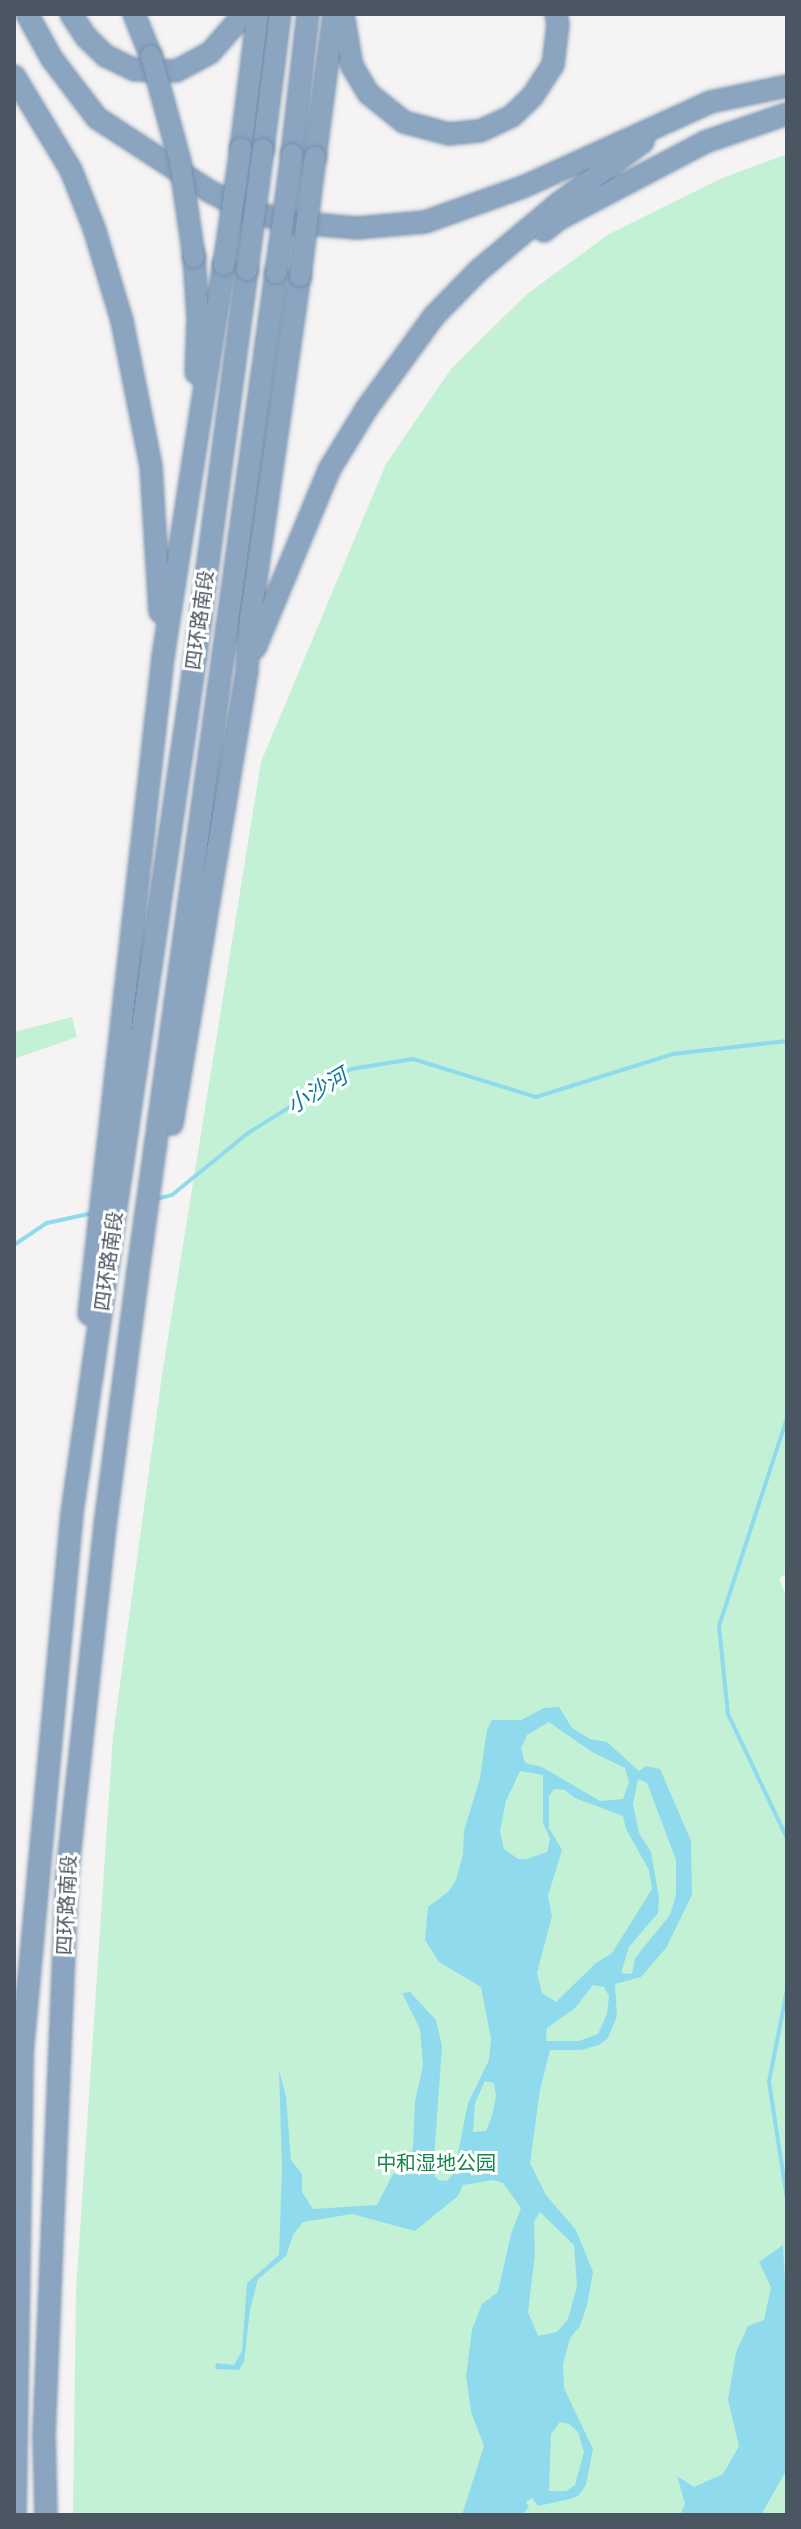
<!DOCTYPE html>
<meta charset="utf-8">
<style>
body{margin:0}
#map{position:relative;width:801px;height:2529px;overflow:hidden;background:#f5f3f3;font-family:"DejaVu Sans","Noto Sans SC",sans-serif}
div>[style]{position:absolute}
.green>*{inset:0;background:#c3f1d5}
.water>*{inset:0;background:#90daee}
.stream>*{height:4px;margin:-2px;padding:0 2px;transform-origin:2px;border-radius:2px;background:#90daee}
.roads{filter:drop-shadow(0 0 2px #7690ad) drop-shadow(0 0 2px #7690ad)}
.highway>*{height:20px;margin:-10px;padding:0 10px;transform-origin:10px;border-radius:10px;background:#8ba5c1}
.bridges{filter:drop-shadow(0 0 2px #7690ad) drop-shadow(0 0 2px #7690ad)}
.highway-bridge>*{height:20px;margin:-10px;padding:0 10px;transform-origin:10px;border-radius:10px;background:#8ba5c1}
span{translate:-50% -50%;white-space:nowrap;text-align:center;line-height:1.15;-webkit-text-stroke:6px #fff;paint-order:stroke}
.street-label{font-size:20px;color:#4a5661}
.park-label{font-size:20px;color:#17864f}
.water-label{font-size:22px;color:#0c7c9b;font-style:italic}
.frame{position:absolute;inset:0;border:16px solid #4a5661;pointer-events:none}
</style>
<div id="map">
<div class="green">
<div style="clip-path:polygon(787px 154px,787px 1573px,779px 1579px,787px 1597px,787px 2515px,73px 2515px,76px 2291px,113px 1736px,162px 1375px,261px 762px,386px 464px,451px 369px,527px 294px,609px 234px,720px 179px)"></div>
<div style="clip-path:polygon(72px 1017px,77px 1037px,14px 1059px,14px 1032px)"></div>
</div>
<div class="water">
<div style="clip-path:polygon(evenodd,559px 1707px,572px 1728px,590px 1739px,607px 1742px,639px 1771px,646px 1766px,660px 1769px,691px 1841px,692px 1895px,666px 1948px,641px 1977px,615px 1984px,617px 2016px,608px 2038px,599px 2045px,581px 2050px,550px 2050px,540px 2090px,530px 2163px,546px 2195px,576px 2230px,593px 2272px,587px 2305px,580px 2326px,570px 2338px,563px 2364px,564px 2388px,593px 2449px,586px 2485px,578px 2496px,570px 2499px,538px 2506px,532px 2498px,526px 2502px,529px 2507px,522px 2515px,462px 2515px,484px 2446px,471px 2412px,466px 2376px,472px 2330px,482px 2304px,498px 2292px,511px 2234px,521px 2208px,503px 2183px,493px 2180px,463px 2185px,458px 2196px,415px 2231px,352px 2214px,303px 2222px,293px 2235px,286px 2256px,258px 2279px,250px 2310px,244px 2362px,239px 2370px,215px 2369px,216px 2363px,234px 2365px,242px 2351px,247px 2283px,279px 2255px,282px 2167px,279px 2069px,286px 2097px,291px 2160px,302px 2174px,302px 2192px,313px 2209px,377px 2205px,393px 2174px,408px 2168px,413px 2146px,415px 2101px,423px 2066px,420px 2029px,402px 1993px,410px 1992px,436px 2020px,442px 2046px,433px 2173px,438px 2180px,447px 2181px,454px 2173px,468px 2103px,489px 2060px,491px 2039px,481px 1987px,439px 1962px,425px 1940px,428px 1907px,449px 1891px,456px 1880px,463px 1854px,464px 1831px,480px 1778px,487px 1730px,492px 1720px,521px 1720px,544px 1708px,559px 1707px,549px 1722px,592px 1752px,625px 1768px,629px 1782px,623px 1799px,600px 1801px,542px 1767px,525px 1763px,521px 1748px,527px 1735px,549px 1722px,559px 1707px,520px 1771px,543px 1775px,543px 1823px,550px 1839px,547px 1852px,527px 1859px,518px 1859px,504px 1849px,500px 1831px,506px 1801px,520px 1771px,559px 1707px,638px 1779px,647px 1783px,676px 1860px,676px 1895px,670px 1915px,635px 1958px,632px 1974px,621px 1973px,629px 1947px,658px 1913px,659px 1897px,651px 1852px,639px 1833px,633px 1804px,638px 1779px,559px 1707px,554px 1789px,565px 1790px,575px 1798px,623px 1816px,626px 1829px,649px 1870px,652px 1889px,612px 1953px,596px 1963px,556px 2002px,542px 1993px,537px 1973px,552px 1916px,548px 1896px,562px 1850px,549px 1828px,549px 1796px,554px 1789px,559px 1707px,593px 1985px,604px 1987px,609px 1996px,607px 2014px,598px 2034px,579px 2041px,546px 2041px,547px 2028px,575px 2008px,593px 1985px,559px 1707px,485px 2081px,494px 2083px,496px 2096px,492px 2116px,486px 2131px,473px 2132px,475px 2103px,485px 2081px,559px 1707px,540px 2212px,574px 2245px,577px 2286px,568px 2319px,557px 2332px,538px 2336px,528px 2312px,535px 2254px,534px 2221px,540px 2212px,559px 1707px,560px 2422px,569px 2424px,578px 2432px,584px 2452px,575px 2485px,566px 2491px,549px 2491px,551px 2434px,560px 2422px)"></div>
<div style="clip-path:polygon(783px 2245px,787px 2317px,787px 2469px,761px 2515px,680px 2515px,685px 2504px,677px 2476px,694px 2487px,723px 2474px,739px 2446px,728px 2400px,736px 2352px,748px 2326px,764px 2320px,771px 2287px,759px 2262px)"></div>
</div>
<div class="stream">
<div style="left:156px;top:1199px;width:16px;rotate:-14deg"></div>
<div style="left:172px;top:1195px;width:98px;rotate:-39.2deg"></div>
<div style="left:248px;top:1133px;width:121px;rotate:-31.9deg"></div>
<div style="left:351px;top:1069px;width:63px;rotate:-9.2deg"></div>
<div style="left:413px;top:1059px;width:129px;rotate:17.2deg"></div>
<div style="left:536px;top:1097px;width:144px;rotate:-17.4deg"></div>
<div style="left:673px;top:1054px;width:115px;rotate:-6.5deg"></div>
<div style="left:14px;top:1245px;width:40px;rotate:-34deg"></div>
<div style="left:47px;top:1223px;width:47px;rotate:-12.3deg"></div>
<div style="left:787px;top:1418px;width:219px;rotate:108.1deg"></div>
<div style="left:719px;top:1626px;width:88px;rotate:84.2deg"></div>
<div style="left:728px;top:1714px;width:137px;rotate:64.6deg"></div>
<div style="left:787px;top:1990px;width:94px;rotate:101.1deg"></div>
<div style="left:769px;top:2082px;width:117px;rotate:81.2deg"></div>
<div style="left:786px;top:2515px;width:1px;rotate:-45deg"></div>
</div>
<div class="roads">
<div class="highway">
<div style="left:27px;top:14px;width:51px;rotate:60.9deg"></div>
<div style="left:52px;top:59px;width:74px;rotate:52.7deg"></div>
<div style="left:97px;top:118px;width:134px;rotate:33.1deg"></div>
<div style="left:209px;top:191px;width:42px;rotate:27.2deg"></div>
<div style="left:246px;top:210px;width:45px;rotate:15.6deg"></div>
<div style="left:289px;top:222px;width:68px;rotate:5deg"></div>
<div style="left:357px;top:228px;width:68px;rotate:-5deg"></div>
<div style="left:425px;top:222px;width:104px;rotate:-19.7deg"></div>
<div style="left:523px;top:187px;width:205px;rotate:-24.4deg"></div>
<div style="left:710px;top:102px;width:79px;rotate:-11.7deg"></div>
<div style="left:71px;top:14px;width:27px;rotate:57deg"></div>
<div style="left:86px;top:37px;width:28px;rotate:44deg"></div>
<div style="left:106px;top:56px;width:32px;rotate:26deg"></div>
<div style="left:135px;top:70px;width:41px;rotate:1.4deg"></div>
<div style="left:176px;top:71px;width:38px;rotate:-28deg"></div>
<div style="left:210px;top:53px;width:52px;rotate:-48.9deg"></div>
<div style="left:134px;top:14px;width:45px;rotate:68deg"></div>
<div style="left:343px;top:14px;width:53px;rotate:80.2deg"></div>
<div style="left:352px;top:66px;width:33px;rotate:59deg"></div>
<div style="left:369px;top:94px;width:45px;rotate:38.7deg"></div>
<div style="left:404px;top:122px;width:47px;rotate:14.9deg"></div>
<div style="left:449px;top:134px;width:31px;rotate:-6deg"></div>
<div style="left:480px;top:131px;width:35px;rotate:-25deg"></div>
<div style="left:512px;top:116px;width:28px;rotate:-44deg"></div>
<div style="left:532px;top:97px;width:38px;rotate:-57deg"></div>
<div style="left:553px;top:65px;width:40px;rotate:-82.9deg"></div>
<div style="left:558px;top:25px;width:11px;rotate:-100deg"></div>
<div style="left:14px;top:76px;width:110px;rotate:58.8deg"></div>
<div style="left:71px;top:170px;width:62px;rotate:68.4deg"></div>
<div style="left:94px;top:228px;width:97px;rotate:73.2deg"></div>
<div style="left:122px;top:321px;width:148px;rotate:78.7deg"></div>
<div style="left:151px;top:466px;width:146px;rotate:86.5deg"></div>
<div style="left:241px;top:148px;width:135px;rotate:-82.8deg"></div>
<div style="left:263px;top:149px;width:136px;rotate:-82.8deg"></div>
<div style="left:292px;top:154px;width:141px;rotate:-83.5deg"></div>
<div style="left:315px;top:157px;width:144px;rotate:-82.4deg"></div>
<div style="left:544px;top:231px;width:19px;rotate:-39deg"></div>
<div style="left:559px;top:219px;width:165px;rotate:-27.8deg"></div>
<div style="left:705px;top:142px;width:87px;rotate:-18.9deg"></div>
<div style="left:194px;top:257px;width:60px;rotate:86.2deg"></div>
<div style="left:198px;top:317px;width:56px;rotate:92deg"></div>
<div style="left:255px;top:648px;width:193px;rotate:-67.4deg"></div>
<div style="left:329px;top:470px;width:73px;rotate:-58.5deg"></div>
<div style="left:367px;top:408px;width:114px;rotate:-53.9deg"></div>
<div style="left:434px;top:316px;width:63px;rotate:-45.6deg"></div>
<div style="left:478px;top:271px;width:106px;rotate:-40deg"></div>
<div style="left:559px;top:203px;width:104px;rotate:-36deg"></div>
<div style="left:172px;top:1124px;width:459px;rotate:-80.6deg"></div>
<div style="left:247px;top:671px;width:50px;rotate:-86.6deg"></div>
<div style="left:250px;top:621px;width:349px;rotate:-81.8deg"></div>
<div style="left:89px;top:1314px;width:661px;rotate:-83.57deg"></div>
<div style="left:163px;top:657px;width:397px;rotate:-81.2deg"></div>
<div style="left:15px;top:2515px;width:461px;rotate:-89.1deg"></div>
<div style="left:22px;top:2054px;width:543px;rotate:-84.72deg"></div>
<div style="left:72px;top:1513px;width:862px;rotate:-81.79deg"></div>
<div style="left:195px;top:660px;width:393px;rotate:-82.4deg"></div>
<div style="left:46px;top:2515px;width:80px;rotate:-91.4deg"></div>
<div style="left:44px;top:2435px;width:559px;rotate:-87.64deg"></div>
<div style="left:67px;top:1876px;width:360px;rotate:-83.8deg"></div>
<div style="left:106px;top:1518px;width:263px;rotate:-82.6deg"></div>
<div style="left:140px;top:1257px;width:993px;rotate:-82.13deg"></div>
</div>
</div>
<div class="bridges">
<div class="highway-bridge">
<div style="left:151px;top:56px;width:109px;rotate:74.6deg"></div>
<div style="left:180px;top:161px;width:97px;rotate:81.7deg"></div>
<div style="left:224px;top:265px;width:118px;rotate:-81.7deg"></div>
<div style="left:247px;top:270px;width:122px;rotate:-82.5deg"></div>
<div style="left:276px;top:273px;width:120px;rotate:-82.3deg"></div>
<div style="left:300px;top:276px;width:120px;rotate:-82.8deg"></div>
</div>
</div>
<div class="street-label">
<span style="left:200px;top:620px;rotate:-82deg">四环路南段</span>
<span style="left:109px;top:1261px;rotate:-82deg">四环路南段</span>
<span style="left:67px;top:1905px;rotate:-87deg">四环路南段</span>
</div>
<div class="park-label">
<span style="left:436px;top:2163px">中和湿地公园</span>
</div>
<div class="water-label">
<span style="left:317px;top:1091px;rotate:-31deg">小沙河</span>
</div>
<div class="frame"></div>
</div>
